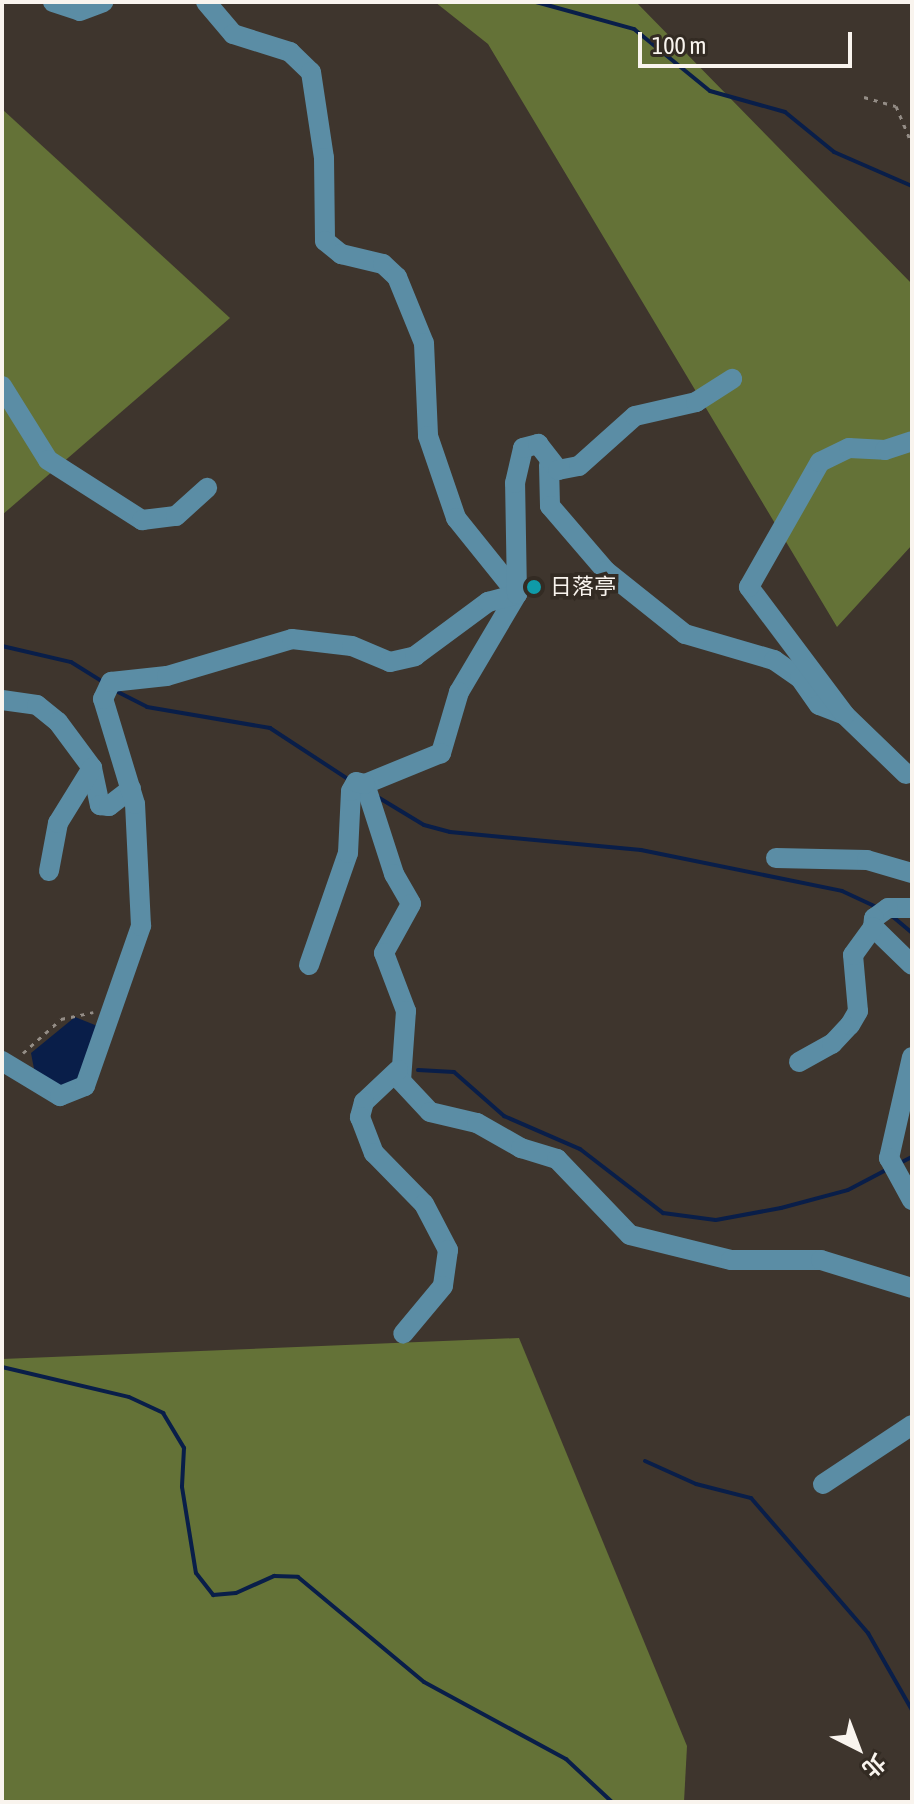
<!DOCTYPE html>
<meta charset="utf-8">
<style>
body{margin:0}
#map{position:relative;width:914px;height:1804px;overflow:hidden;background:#3e352d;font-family:"Asap Condensed","Noto Sans TC",sans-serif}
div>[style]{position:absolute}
.forest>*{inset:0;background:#647237}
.water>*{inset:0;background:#091e49}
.stream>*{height:4px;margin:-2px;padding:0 2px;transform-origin:2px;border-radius:2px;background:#091e49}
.path>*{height:3px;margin-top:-1.5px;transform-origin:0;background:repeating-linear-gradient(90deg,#948d86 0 4px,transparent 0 10px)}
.minor>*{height:20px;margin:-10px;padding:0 10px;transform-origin:10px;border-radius:10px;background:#5b8da5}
.dots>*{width:22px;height:22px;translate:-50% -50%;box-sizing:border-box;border:4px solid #332b23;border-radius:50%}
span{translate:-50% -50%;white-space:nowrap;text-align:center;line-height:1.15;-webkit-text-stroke:7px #332b23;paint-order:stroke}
.poi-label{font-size:22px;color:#f9f4ee}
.left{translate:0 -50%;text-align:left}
.frame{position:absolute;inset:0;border:4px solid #f9f4ee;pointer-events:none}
.north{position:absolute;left:818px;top:1708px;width:80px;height:80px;-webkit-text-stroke:6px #332b23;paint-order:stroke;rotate:138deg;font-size:22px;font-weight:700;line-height:32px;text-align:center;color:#f9f4ee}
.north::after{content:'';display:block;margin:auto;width:28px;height:36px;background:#f9f4ee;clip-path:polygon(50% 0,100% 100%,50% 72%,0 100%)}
.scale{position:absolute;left:638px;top:32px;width:214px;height:36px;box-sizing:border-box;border:4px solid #f9f4ee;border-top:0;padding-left:10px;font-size:24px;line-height:28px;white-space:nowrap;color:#f9f4ee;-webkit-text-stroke:6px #332b23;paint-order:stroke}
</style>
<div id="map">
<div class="forest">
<div style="clip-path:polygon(435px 2px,636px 2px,912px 284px,912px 545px,837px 627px,488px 44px)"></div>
<div style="clip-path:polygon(2px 109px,230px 318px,2px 515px)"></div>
<div style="clip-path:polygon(519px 1338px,687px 1746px,684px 1802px,2px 1802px,2px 1359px)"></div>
</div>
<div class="water">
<div style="clip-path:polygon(75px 1017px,100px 1027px,89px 1069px,64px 1089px,35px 1074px,31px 1053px)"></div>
</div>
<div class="stream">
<div style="left:536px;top:2px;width:102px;rotate:15.4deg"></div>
<div style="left:634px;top:29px;width:98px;rotate:39.2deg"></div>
<div style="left:710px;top:91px;width:78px;rotate:15.6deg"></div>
<div style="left:785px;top:112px;width:63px;rotate:39.2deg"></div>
<div style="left:834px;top:152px;width:85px;rotate:23.6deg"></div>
<div style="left:2px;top:646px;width:71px;rotate:13.1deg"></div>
<div style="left:71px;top:662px;width:39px;rotate:32deg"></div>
<div style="left:114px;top:690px;width:37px;rotate:27deg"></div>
<div style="left:147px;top:707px;width:125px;rotate:9.7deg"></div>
<div style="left:270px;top:728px;width:97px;rotate:33.2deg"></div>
<div style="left:376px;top:796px;width:56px;rotate:31.1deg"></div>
<div style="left:424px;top:825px;width:27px;rotate:15deg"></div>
<div style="left:450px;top:832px;width:192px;rotate:5.4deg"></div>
<div style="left:641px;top:850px;width:205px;rotate:11.5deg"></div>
<div style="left:842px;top:891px;width:38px;rotate:25deg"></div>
<div style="left:892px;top:916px;width:26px;rotate:40deg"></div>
<div style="left:418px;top:1070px;width:36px;rotate:3deg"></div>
<div style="left:454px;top:1072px;width:67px;rotate:41.3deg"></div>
<div style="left:504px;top:1116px;width:83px;rotate:23.5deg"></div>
<div style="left:580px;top:1149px;width:105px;rotate:37.6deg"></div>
<div style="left:663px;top:1213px;width:53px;rotate:7.5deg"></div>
<div style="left:716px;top:1220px;width:66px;rotate:-10.5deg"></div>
<div style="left:781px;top:1208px;width:69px;rotate:-15deg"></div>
<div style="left:848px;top:1190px;width:43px;rotate:-27.8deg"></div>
<div style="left:898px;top:1164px;width:16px;rotate:-27deg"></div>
<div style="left:2px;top:1367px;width:130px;rotate:13.3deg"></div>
<div style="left:129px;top:1397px;width:38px;rotate:25deg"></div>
<div style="left:163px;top:1413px;width:41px;rotate:59deg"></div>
<div style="left:184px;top:1448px;width:39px;rotate:93deg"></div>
<div style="left:182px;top:1487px;width:87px;rotate:80.8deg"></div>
<div style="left:196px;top:1573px;width:28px;rotate:52deg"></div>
<div style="left:213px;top:1595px;width:23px;rotate:-5deg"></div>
<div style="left:236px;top:1593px;width:42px;rotate:-24.1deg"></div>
<div style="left:274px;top:1576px;width:24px;rotate:2deg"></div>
<div style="left:298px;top:1577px;width:164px;rotate:39.8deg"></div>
<div style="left:424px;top:1682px;width:162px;rotate:28.5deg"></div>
<div style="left:566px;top:1759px;width:63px;rotate:43.1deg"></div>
<div style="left:645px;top:1461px;width:56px;rotate:24.3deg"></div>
<div style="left:696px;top:1484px;width:57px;rotate:14.3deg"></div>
<div style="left:751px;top:1498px;width:179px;rotate:49.1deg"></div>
<div style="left:868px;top:1633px;width:89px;rotate:60.3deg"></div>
</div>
<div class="path">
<div style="left:864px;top:97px;width:33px;rotate:16deg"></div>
<div style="left:896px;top:106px;width:41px;rotate:67.2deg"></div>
<div style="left:23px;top:1053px;width:51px;rotate:-41.8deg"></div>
<div style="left:61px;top:1019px;width:33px;rotate:-12deg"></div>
</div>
<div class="minor">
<div style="left:53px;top:2px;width:28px;rotate:18deg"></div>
<div style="left:80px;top:11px;width:25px;rotate:-21deg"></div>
<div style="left:206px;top:2px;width:42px;rotate:49.8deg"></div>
<div style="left:233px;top:34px;width:60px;rotate:17.5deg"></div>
<div style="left:290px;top:52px;width:29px;rotate:44deg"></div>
<div style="left:311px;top:72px;width:87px;rotate:81.4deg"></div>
<div style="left:324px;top:158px;width:83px;rotate:89.3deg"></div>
<div style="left:325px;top:241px;width:21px;rotate:39deg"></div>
<div style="left:341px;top:254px;width:43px;rotate:13.4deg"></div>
<div style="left:383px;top:264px;width:19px;rotate:43deg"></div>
<div style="left:397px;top:277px;width:71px;rotate:67.8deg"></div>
<div style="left:424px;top:343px;width:93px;rotate:87.5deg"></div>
<div style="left:428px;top:436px;width:87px;rotate:71.1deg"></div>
<div style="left:456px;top:518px;width:97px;rotate:51.2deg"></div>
<div style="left:517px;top:594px;width:114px;rotate:120.6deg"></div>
<div style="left:459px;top:692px;width:64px;rotate:106.4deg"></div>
<div style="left:441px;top:753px;width:82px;rotate:157.8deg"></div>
<div style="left:365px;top:784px;width:95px;rotate:72.1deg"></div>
<div style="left:394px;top:874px;width:34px;rotate:60deg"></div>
<div style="left:411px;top:904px;width:56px;rotate:118.9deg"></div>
<div style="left:384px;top:953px;width:62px;rotate:69.2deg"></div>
<div style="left:406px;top:1011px;width:70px;rotate:94.1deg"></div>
<div style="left:401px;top:1081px;width:42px;rotate:46.9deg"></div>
<div style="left:430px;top:1112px;width:48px;rotate:13.2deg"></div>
<div style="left:477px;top:1123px;width:51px;rotate:29.6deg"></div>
<div style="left:521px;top:1148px;width:38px;rotate:17deg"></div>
<div style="left:557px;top:1159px;width:105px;rotate:46.2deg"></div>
<div style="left:630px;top:1235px;width:104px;rotate:13.9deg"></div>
<div style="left:731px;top:1260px;width:90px"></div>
<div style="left:821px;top:1260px;width:95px;rotate:17.1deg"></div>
<div style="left:2px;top:386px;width:87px;rotate:58.1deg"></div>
<div style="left:48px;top:460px;width:112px;rotate:32.6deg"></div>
<div style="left:142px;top:520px;width:34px;rotate:-7deg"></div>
<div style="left:176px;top:516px;width:42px;rotate:-42.1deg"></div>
<div style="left:549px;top:465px;width:41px;rotate:88.6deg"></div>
<div style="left:550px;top:506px;width:86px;rotate:49.3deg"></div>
<div style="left:606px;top:571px;width:101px;rotate:38.6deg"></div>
<div style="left:685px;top:634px;width:93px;rotate:16.3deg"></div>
<div style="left:774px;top:660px;width:32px;rotate:35deg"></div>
<div style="left:800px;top:678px;width:33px;rotate:55deg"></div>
<div style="left:819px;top:705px;width:25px;rotate:21deg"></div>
<div style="left:2px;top:700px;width:35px;rotate:8deg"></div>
<div style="left:37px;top:705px;width:27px;rotate:39deg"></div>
<div style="left:58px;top:722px;width:57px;rotate:53.5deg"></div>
<div style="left:92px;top:768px;width:38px;rotate:78deg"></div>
<div style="left:100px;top:805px;width:9px;rotate:6deg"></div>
<div style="left:109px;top:806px;width:28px;rotate:-38deg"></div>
<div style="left:906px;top:774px;width:85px;rotate:-136deg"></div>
<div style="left:845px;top:715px;width:160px;rotate:-126.9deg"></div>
<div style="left:749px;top:587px;width:144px;rotate:-60.4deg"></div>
<div style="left:820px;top:462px;width:32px;rotate:-26deg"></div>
<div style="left:849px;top:448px;width:36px;rotate:3deg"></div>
<div style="left:885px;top:450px;width:28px;rotate:-18deg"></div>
<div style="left:776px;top:858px;width:91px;rotate:1.3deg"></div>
<div style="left:867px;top:860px;width:47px;rotate:16.1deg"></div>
<div style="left:49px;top:871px;width:49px;rotate:-79.4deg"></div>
<div style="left:58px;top:823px;width:65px;rotate:-58.3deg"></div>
<div style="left:912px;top:908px;width:24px;rotate:180deg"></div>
<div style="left:888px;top:908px;width:17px;rotate:144deg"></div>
<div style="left:874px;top:918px;width:9px;rotate:96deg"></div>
<div style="left:873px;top:927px;width:54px;rotate:44.3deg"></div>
<div style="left:309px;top:965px;width:119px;rotate:-70.8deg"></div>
<div style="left:348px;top:853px;width:62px;rotate:-87.2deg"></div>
<div style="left:351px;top:791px;width:10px;rotate:-61deg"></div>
<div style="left:356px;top:782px;width:9px;rotate:13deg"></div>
<div style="left:912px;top:1057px;width:104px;rotate:102.8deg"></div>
<div style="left:889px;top:1158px;width:48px;rotate:61.3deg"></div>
<div style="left:2px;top:1061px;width:68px;rotate:31.1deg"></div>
<div style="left:60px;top:1096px;width:27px;rotate:-22deg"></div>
<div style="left:85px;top:1086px;width:170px;rotate:-70.7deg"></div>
<div style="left:141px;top:926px;width:122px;rotate:-92.8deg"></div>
<div style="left:135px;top:804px;width:110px;rotate:-106.9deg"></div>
<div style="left:103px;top:699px;width:19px;rotate:-65deg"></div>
<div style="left:111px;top:682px;width:56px;rotate:-6.1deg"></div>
<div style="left:167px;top:676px;width:130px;rotate:-16.5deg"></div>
<div style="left:292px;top:639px;width:60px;rotate:6.7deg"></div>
<div style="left:352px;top:646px;width:41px;rotate:22.8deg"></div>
<div style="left:390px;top:662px;width:26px;rotate:-13deg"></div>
<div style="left:415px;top:656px;width:91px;rotate:-36.5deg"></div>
<div style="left:488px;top:602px;width:30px;rotate:-15deg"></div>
<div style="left:517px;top:594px;width:111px;rotate:-91deg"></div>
<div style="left:515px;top:483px;width:36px;rotate:-77deg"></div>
<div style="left:523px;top:448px;width:16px;rotate:-15deg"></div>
<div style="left:538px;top:444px;width:33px;rotate:52deg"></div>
<div style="left:558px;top:470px;width:21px;rotate:-11deg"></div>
<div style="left:579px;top:466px;width:75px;rotate:-41.8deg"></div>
<div style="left:635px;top:416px;width:63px;rotate:-12.9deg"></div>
<div style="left:696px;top:402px;width:43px;rotate:-32.6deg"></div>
<div style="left:799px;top:1062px;width:38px;rotate:-29deg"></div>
<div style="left:832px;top:1044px;width:26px;rotate:-47deg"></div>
<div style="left:850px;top:1025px;width:16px;rotate:-60deg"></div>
<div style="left:858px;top:1011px;width:56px;rotate:-95.1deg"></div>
<div style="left:853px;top:955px;width:34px;rotate:-54deg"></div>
<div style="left:398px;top:1070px;width:47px;rotate:136.7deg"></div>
<div style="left:364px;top:1102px;width:16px;rotate:105deg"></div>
<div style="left:360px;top:1117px;width:39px;rotate:69deg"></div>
<div style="left:374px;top:1153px;width:71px;rotate:45.6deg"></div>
<div style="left:424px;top:1204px;width:52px;rotate:62.4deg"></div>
<div style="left:448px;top:1250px;width:36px;rotate:98deg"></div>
<div style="left:443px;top:1286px;width:62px;rotate:129.8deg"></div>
<div style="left:823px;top:1484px;width:107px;rotate:-33.5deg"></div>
</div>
<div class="dots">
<div style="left:534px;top:587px;background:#0f9aa8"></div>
</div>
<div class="poi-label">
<span class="left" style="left:550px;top:587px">日落亭</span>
</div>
<div class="frame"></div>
<div class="north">北</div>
<div class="scale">100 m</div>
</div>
